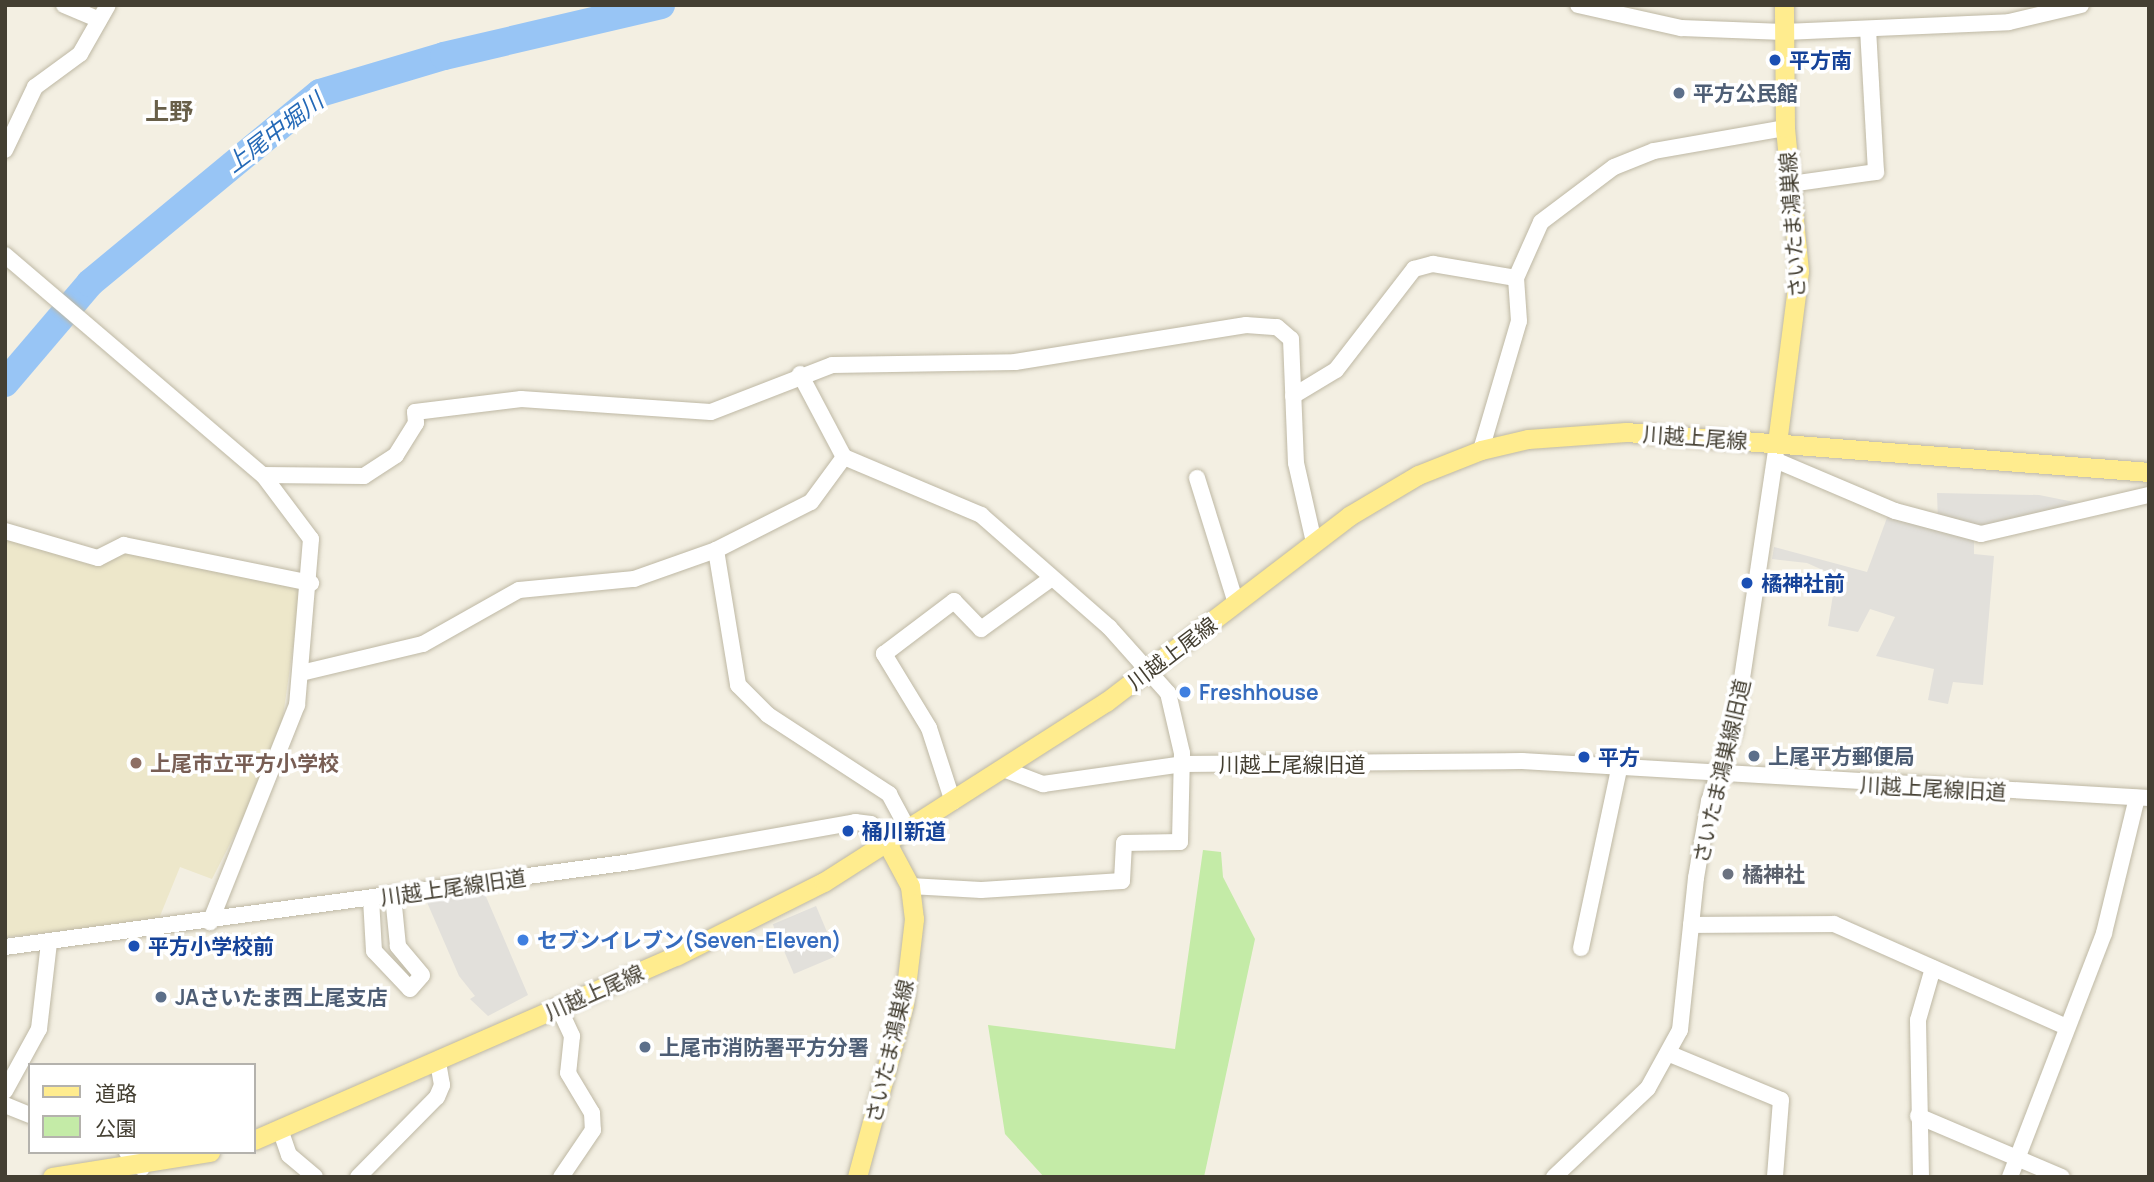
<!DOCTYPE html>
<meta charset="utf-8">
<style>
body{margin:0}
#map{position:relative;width:2154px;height:1182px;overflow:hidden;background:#f3efe2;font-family:Manrope,"Noto Sans JP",sans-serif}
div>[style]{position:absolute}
.education>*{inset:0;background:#ede7ca}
.green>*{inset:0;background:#c4eba7}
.parking>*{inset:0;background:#e2e0db;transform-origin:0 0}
.river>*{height:28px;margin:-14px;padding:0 14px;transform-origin:14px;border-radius:14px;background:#98c5f5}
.roads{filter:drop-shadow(0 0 2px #beb8a4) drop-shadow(0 0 2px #beb8a4)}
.minor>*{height:16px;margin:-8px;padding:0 8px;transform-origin:8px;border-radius:8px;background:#fff}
.major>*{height:19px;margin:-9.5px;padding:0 9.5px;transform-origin:9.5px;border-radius:9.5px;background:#ffec8e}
.dots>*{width:19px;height:19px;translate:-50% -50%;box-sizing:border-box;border:4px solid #fff;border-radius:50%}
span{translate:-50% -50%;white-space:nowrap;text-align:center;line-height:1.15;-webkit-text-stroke:7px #fff;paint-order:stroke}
.transit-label{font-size:21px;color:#164399;font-weight:700}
.left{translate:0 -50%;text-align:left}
.service-label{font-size:21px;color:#4e5e75;font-weight:700}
.street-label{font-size:21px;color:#443f32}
.shop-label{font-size:21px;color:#366cbe;font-weight:700}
.education-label{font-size:21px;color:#785e54;font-weight:700}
.worship-label{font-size:21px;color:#5b616d;font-weight:700}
.water-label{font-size:23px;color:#2469b7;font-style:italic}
.quarter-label{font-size:24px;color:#685f49;font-weight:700}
.frame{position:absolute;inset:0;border:7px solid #443f32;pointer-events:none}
.legend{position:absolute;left:28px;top:1063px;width:228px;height:91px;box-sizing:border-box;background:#fff;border:2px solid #b4b2ad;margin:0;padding:9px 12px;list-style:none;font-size:21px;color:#443f32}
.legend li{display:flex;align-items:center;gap:14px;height:35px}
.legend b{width:35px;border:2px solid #b4b2ad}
</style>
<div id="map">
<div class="education">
<div style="clip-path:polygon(5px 535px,87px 564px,127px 551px,302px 585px,281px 730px,255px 795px,212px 879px,180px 867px,158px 921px,5px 937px)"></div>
</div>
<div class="green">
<div style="clip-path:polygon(1203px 850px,1221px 852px,1223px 877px,1255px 939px,1204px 1177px,1044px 1177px,1005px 1134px,988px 1025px,1175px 1049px)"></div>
</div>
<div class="parking">
<div style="clip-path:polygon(1937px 493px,2039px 495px,2084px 504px,1984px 526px,1961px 525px,1938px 520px)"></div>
<div style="clip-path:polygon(1888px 515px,1974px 537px,1974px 554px,1994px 556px,1983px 685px,1953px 682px,1948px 704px,1928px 700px,1934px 669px,1876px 656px,1895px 617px,1870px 609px,1858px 632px,1828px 626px,1836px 576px,1807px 563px,1772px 559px,1774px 547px,1867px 572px)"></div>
<div style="clip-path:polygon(484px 892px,528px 995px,488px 1016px,470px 999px,475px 996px,459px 976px,426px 900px)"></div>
<div style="left:816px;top:906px;width:54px;height:47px;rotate:67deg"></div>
</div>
<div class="river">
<div style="left:5px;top:383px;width:131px;rotate:-49.6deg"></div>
<div style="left:90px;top:283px;width:298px;rotate:-39.6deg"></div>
<div style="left:320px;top:93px;width:129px;rotate:-16.6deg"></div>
<div style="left:444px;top:56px;width:223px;rotate:-13.2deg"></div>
</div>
<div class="roads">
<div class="minor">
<div style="left:64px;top:5px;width:38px;rotate:23deg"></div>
<div style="left:1578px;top:5px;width:106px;rotate:12.6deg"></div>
<div style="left:1681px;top:28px;width:103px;rotate:2.2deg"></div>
<div style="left:1784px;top:32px;width:225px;rotate:-2.5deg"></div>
<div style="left:2009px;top:22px;width:74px;rotate:-13.3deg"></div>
<div style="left:5px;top:150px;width:70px;rotate:-64.5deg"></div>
<div style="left:35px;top:87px;width:56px;rotate:-36.3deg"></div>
<div style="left:80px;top:54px;width:56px;rotate:-60.3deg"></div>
<div style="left:1790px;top:184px;width:87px;rotate:-7.9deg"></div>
<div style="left:1876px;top:172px;width:143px;rotate:-93.2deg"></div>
<div style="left:5px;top:255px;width:339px;rotate:40.5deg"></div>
<div style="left:263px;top:475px;width:80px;rotate:53.1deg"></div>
<div style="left:311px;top:539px;width:167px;rotate:94.8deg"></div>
<div style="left:297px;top:705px;width:234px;rotate:111.8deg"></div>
<div style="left:800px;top:374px;width:94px;rotate:62.1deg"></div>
<div style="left:844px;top:457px;width:149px;rotate:22.9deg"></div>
<div style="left:981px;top:515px;width:170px;rotate:41.2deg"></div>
<div style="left:1109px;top:627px;width:89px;rotate:48.2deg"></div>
<div style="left:1168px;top:693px;width:62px;rotate:76.9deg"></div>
<div style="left:1182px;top:753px;width:89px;rotate:91.3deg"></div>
<div style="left:1180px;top:842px;width:56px;rotate:179deg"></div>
<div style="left:1124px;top:843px;width:38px;rotate:93deg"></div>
<div style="left:1122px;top:881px;width:141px;rotate:176.3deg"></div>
<div style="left:981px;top:890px;width:71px;rotate:-176.8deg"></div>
<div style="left:1293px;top:396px;width:50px;rotate:-31.2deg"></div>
<div style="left:1336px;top:370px;width:128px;rotate:-52.3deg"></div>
<div style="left:1414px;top:269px;width:20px;rotate:-15deg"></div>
<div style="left:1433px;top:264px;width:84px;rotate:9.6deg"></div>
<div style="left:1481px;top:450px;width:134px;rotate:-73.6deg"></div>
<div style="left:1519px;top:321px;width:43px;rotate:-94deg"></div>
<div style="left:1516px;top:278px;width:61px;rotate:-65.9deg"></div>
<div style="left:1541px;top:222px;width:91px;rotate:-37deg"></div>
<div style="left:1614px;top:167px;width:43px;rotate:-21.8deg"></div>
<div style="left:1654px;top:151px;width:133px;rotate:-10deg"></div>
<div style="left:1775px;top:460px;width:130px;rotate:23deg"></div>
<div style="left:1895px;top:511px;width:89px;rotate:15deg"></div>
<div style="left:1981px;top:534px;width:172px;rotate:-13.1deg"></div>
<div style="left:263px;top:475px;width:101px;rotate:0.6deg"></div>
<div style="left:364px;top:476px;width:38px;rotate:-33deg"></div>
<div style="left:396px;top:455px;width:38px;rotate:-58deg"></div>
<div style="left:416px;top:423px;width:11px;rotate:-95deg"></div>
<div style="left:415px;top:412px;width:107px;rotate:-7deg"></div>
<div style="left:521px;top:399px;width:190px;rotate:3.9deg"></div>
<div style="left:711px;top:412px;width:130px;rotate:-21.2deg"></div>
<div style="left:832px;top:365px;width:183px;rotate:-0.9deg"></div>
<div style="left:1015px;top:362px;width:234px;rotate:-9.1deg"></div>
<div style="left:1246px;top:325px;width:31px;rotate:4deg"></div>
<div style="left:1277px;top:327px;width:18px;rotate:41deg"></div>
<div style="left:1291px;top:339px;width:124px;rotate:87.7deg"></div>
<div style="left:1296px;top:463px;width:81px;rotate:77.2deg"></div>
<div style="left:1197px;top:478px;width:131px;rotate:72.7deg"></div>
<div style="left:5px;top:531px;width:97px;rotate:16.2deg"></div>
<div style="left:98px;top:558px;width:29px;rotate:-27deg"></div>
<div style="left:124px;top:545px;width:191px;rotate:11.5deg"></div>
<div style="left:716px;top:550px;width:137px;rotate:80.7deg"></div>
<div style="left:738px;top:685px;width:42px;rotate:45deg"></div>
<div style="left:768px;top:715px;width:145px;rotate:33.1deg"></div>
<div style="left:889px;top:794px;width:42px;rotate:61.6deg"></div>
<div style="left:301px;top:673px;width:125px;rotate:-13.4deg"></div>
<div style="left:423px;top:644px;width:110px;rotate:-29.4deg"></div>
<div style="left:519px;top:590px;width:116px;rotate:-5.5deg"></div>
<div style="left:634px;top:579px;width:87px;rotate:-19.5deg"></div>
<div style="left:716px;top:550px;width:106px;rotate:-26.8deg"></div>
<div style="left:811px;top:502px;width:56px;rotate:-53.7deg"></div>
<div style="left:1006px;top:770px;width:40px;rotate:21deg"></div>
<div style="left:1043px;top:784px;width:141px;rotate:-8.1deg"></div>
<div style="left:1183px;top:764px;width:339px;rotate:-0.5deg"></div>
<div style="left:1522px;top:761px;width:628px;rotate:3.38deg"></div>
<div style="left:953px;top:802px;width:78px;rotate:-108deg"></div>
<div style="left:929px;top:728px;width:87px;rotate:-121.3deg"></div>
<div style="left:884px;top:654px;width:88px;rotate:-37.1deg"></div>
<div style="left:954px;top:601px;width:39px;rotate:46deg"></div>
<div style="left:981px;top:629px;width:87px;rotate:-35.7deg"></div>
<div style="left:371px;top:899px;width:52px;rotate:86.7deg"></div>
<div style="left:374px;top:951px;width:52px;rotate:46.5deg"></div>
<div style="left:410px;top:989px;width:18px;rotate:-49deg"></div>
<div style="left:422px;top:975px;width:38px;rotate:-130deg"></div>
<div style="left:398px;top:946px;width:50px;rotate:-95.7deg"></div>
<div style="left:1691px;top:925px;width:143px;rotate:-0.4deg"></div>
<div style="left:1834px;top:924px;width:254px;rotate:23.9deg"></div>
<div style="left:5px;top:947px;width:632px;rotate:-7.73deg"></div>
<div style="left:631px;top:862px;width:228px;rotate:-10.1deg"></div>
<div style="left:855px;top:822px;width:16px;rotate:7deg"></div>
<div style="left:871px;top:824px;width:27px;rotate:51deg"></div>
<div style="left:1581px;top:948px;width:183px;rotate:-78deg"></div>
<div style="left:559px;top:1008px;width:31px;rotate:65deg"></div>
<div style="left:572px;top:1036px;width:37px;rotate:96deg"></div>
<div style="left:568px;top:1073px;width:47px;rotate:59deg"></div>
<div style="left:592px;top:1113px;width:17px;rotate:87deg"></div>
<div style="left:593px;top:1130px;width:57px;rotate:124.2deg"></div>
<div style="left:1670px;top:1054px;width:120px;rotate:22.5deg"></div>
<div style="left:1781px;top:1100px;width:77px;rotate:94.5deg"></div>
<div style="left:5px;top:1091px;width:71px;rotate:-61.3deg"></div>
<div style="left:39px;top:1029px;width:87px;rotate:-83.4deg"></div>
<div style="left:5px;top:1105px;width:27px;rotate:22deg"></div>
<div style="left:1918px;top:1116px;width:156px;rotate:23deg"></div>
<div style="left:281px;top:1132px;width:24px;rotate:71deg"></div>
<div style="left:289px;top:1155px;width:34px;rotate:40deg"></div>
<div style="left:127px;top:1152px;width:22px;rotate:47deg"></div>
<div style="left:358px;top:1177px;width:112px;rotate:-45.4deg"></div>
<div style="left:437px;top:1097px;width:13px;rotate:-67deg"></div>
<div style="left:442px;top:1085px;width:22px;rotate:-100deg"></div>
<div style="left:1554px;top:1177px;width:129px;rotate:-43.4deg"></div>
<div style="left:1648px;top:1088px;width:66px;rotate:-61.1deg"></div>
<div style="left:1680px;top:1030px;width:153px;rotate:-84deg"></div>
<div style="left:1696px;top:878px;width:78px;rotate:-80.4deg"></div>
<div style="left:1709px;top:801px;width:73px;rotate:-70.1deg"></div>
<div style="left:1734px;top:732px;width:292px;rotate:-81.5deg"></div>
<div style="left:1921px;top:1177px;width:157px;rotate:-91.1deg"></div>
<div style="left:1918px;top:1020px;width:54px;rotate:-73.9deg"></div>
<div style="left:2010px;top:1177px;width:261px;rotate:-68.9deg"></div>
<div style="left:2104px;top:933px;width:139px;rotate:-76.3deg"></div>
</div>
<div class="major">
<div style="left:1777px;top:443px;width:173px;rotate:-82.7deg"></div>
<div style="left:1799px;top:271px;width:144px;rotate:-95.6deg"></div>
<div style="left:1785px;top:128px;width:123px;rotate:-90.5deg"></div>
<div style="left:254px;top:1140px;width:460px;rotate:-23.6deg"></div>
<div style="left:676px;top:956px;width:165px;rotate:-26.6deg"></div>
<div style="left:824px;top:882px;width:335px;rotate:-32.6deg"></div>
<div style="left:1106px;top:702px;width:306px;rotate:-37.4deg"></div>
<div style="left:1349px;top:516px;width:80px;rotate:-30.7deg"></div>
<div style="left:1418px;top:475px;width:68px;rotate:-21.6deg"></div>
<div style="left:1481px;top:450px;width:48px;rotate:-13.2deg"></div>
<div style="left:1528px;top:439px;width:98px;rotate:-4.1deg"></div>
<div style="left:1626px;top:432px;width:525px;rotate:4.37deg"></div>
<div style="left:52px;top:1177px;width:160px;rotate:-9deg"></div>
<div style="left:857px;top:1177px;width:179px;rotate:-74.8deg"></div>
<div style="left:904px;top:1004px;width:86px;rotate:-83.3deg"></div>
<div style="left:914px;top:919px;width:33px;rotate:-97deg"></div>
<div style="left:910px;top:886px;width:47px;rotate:-118.2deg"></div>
</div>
</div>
<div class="dots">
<div style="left:1775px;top:60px;background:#1a4fb4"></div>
<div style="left:1679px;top:93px;background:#5c6f8a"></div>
<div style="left:1747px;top:583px;background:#1a4fb4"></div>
<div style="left:1185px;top:692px;background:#3f7fe0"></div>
<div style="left:1754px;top:756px;background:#5c6f8a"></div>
<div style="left:1584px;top:757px;background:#1a4fb4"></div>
<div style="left:136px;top:763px;background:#8d6e63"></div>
<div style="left:848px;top:831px;background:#1a4fb4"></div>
<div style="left:1728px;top:874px;background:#6b7280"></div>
<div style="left:523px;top:940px;background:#3f7fe0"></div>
<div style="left:134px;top:946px;background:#1a4fb4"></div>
<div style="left:161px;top:997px;background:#5c6f8a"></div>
<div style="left:645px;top:1047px;background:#5c6f8a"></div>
</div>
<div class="transit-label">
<span class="left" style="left:1789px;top:60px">平方南</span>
<span class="left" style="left:1761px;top:583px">橘神社前</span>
<span class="left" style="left:1598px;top:757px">平方</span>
<span class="left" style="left:862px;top:831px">桶川新道</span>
<span class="left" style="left:148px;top:946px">平方小学校前</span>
</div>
<div class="service-label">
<span class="left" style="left:1693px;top:93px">平方公民館</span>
<span class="left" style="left:1768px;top:756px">上尾平方郵便局</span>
<span class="left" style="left:175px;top:997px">JAさいたま西上尾支店</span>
<span class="left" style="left:659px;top:1047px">上尾市消防署平方分署</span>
</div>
<div class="street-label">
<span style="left:1792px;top:225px;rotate:-94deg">さいたま鴻巣線</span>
<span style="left:1695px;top:437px;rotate:4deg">川越上尾線</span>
<span style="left:1172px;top:653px;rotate:-37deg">川越上尾線</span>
<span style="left:1292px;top:764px">川越上尾線旧道</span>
<span style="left:1721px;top:771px;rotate:-77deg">さいたま鴻巣線旧道</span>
<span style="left:1933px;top:788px;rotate:3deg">川越上尾線旧道</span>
<span style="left:453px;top:887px;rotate:-8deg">川越上尾線旧道</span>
<span style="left:594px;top:992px;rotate:-24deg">川越上尾線</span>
<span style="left:889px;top:1051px;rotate:-77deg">さいたま鴻巣線</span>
</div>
<div class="shop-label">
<span class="left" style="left:1199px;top:692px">Freshhouse</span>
<span class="left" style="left:537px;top:940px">セブンイレブン(Seven-Eleven)</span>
</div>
<div class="education-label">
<span class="left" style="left:150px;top:763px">上尾市立平方小学校</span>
</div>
<div class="worship-label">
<span class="left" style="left:1742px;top:874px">橘神社</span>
</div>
<div class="water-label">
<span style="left:274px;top:132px;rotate:-37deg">上尾中堀川</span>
</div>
<div class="quarter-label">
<span style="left:169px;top:111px">上野</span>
</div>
<div class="frame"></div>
<ul class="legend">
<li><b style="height:9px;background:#ffec8e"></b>道路</li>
<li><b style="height:19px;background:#c4eba7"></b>公園</li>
</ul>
</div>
